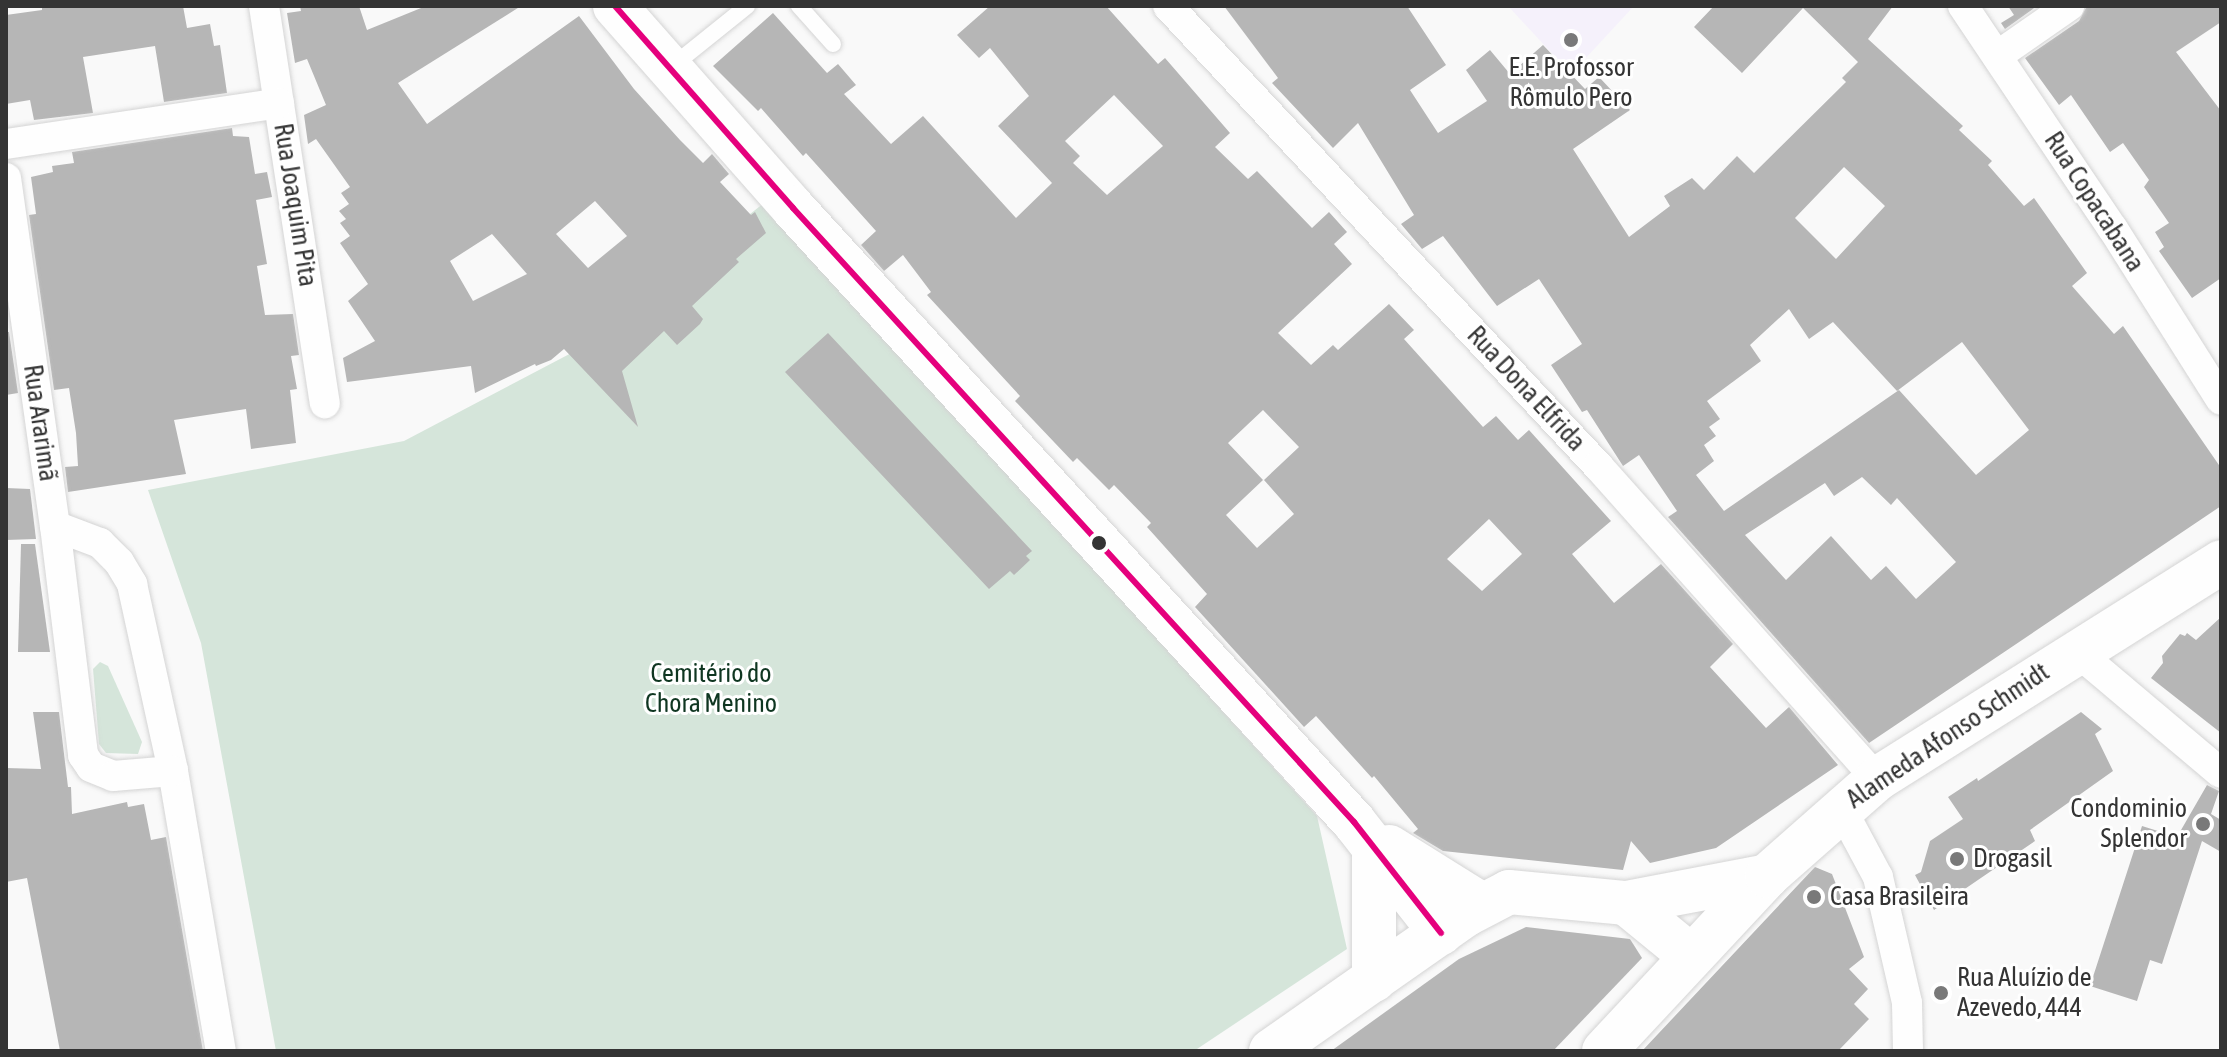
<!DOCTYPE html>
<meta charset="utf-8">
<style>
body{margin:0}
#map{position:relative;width:2227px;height:1057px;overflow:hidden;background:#f9f9f9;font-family:"Asap Condensed",sans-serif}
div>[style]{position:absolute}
.education>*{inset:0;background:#f5f1fb}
.green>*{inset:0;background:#d5e5da}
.building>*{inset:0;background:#b6b6b6}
.roads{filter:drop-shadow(0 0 2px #d4d4d4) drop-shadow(0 0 2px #d4d4d4)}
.lane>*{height:16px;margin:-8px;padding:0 8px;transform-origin:8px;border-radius:8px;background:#fefefe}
.street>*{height:30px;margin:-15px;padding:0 15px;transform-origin:15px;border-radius:15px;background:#fefefe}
.secondary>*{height:44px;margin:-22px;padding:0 22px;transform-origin:22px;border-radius:22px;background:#fefefe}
.bus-1>*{height:6px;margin:-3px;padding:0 3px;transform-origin:3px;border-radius:3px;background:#e5007d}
.dots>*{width:22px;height:22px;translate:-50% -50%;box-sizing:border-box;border:4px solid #fff;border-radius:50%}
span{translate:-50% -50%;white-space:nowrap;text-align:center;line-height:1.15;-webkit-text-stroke:6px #fff;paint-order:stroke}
.poi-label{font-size:26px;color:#343434}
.right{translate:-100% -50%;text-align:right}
.left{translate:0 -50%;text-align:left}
.street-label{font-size:26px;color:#343434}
.park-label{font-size:26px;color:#0f3621}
.frame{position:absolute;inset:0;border:8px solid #343434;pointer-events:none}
</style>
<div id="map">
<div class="education">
<div style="clip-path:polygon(1508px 6px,1634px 6px,1571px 74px)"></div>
</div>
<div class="green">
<div style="clip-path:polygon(764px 203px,1317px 816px,1347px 949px,1194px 1051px,276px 1051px,201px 643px,148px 490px,404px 441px,579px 349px)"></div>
<div style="clip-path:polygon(100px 662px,108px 666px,142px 742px,138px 754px,106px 753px,99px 744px,93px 669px)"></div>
</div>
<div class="building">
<div style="clip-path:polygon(42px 6px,183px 6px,187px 28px,210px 24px,214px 46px,220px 45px,227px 93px,164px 102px,155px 46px,83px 57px,93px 113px,34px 120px,30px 100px,6px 104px,6px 15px,42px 10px)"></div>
<div style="clip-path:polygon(evenodd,300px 6px,359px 6px,367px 30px,426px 6px,521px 6px,398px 83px,427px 124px,579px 16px,634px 89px,680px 140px,703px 163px,712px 154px,729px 174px,720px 182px,751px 215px,755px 212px,766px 233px,736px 259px,739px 262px,692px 306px,703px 319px,700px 324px,677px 345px,664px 331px,622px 371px,638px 427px,564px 349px,551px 360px,536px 366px,535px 364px,475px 393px,471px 366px,347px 382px,343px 358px,375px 341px,348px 301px,368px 284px,340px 243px,350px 236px,340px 223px,346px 219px,339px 211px,349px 204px,341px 193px,350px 187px,316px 139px,308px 144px,304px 115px,326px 105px,307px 59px,295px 63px,287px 13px,301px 11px,300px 6px,595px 201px,627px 236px,588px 268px,556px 234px,595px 201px,300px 6px,492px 234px,527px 274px,473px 301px,450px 261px,492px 234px)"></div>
<div style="clip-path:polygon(evenodd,990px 6px,1106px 6px,1158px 64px,1165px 58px,1230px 133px,1215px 147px,1248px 179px,1257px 171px,1312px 228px,1329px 212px,1347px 232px,1334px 244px,1352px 264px,1278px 333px,1311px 365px,1333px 345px,1338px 350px,1389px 304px,1414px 330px,1404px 339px,1483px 427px,1496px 416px,1518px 440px,1529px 430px,1611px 521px,1572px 554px,1614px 603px,1661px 564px,1733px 644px,1710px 667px,1766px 728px,1789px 707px,1838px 765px,1716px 848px,1650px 863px,1631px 841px,1623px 870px,1443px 851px,1413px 833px,1418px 829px,1374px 776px,1372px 778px,1316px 716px,1304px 727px,1195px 607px,1207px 594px,1147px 527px,1151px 523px,1114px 485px,1109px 490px,1077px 458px,1073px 462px,1015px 401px,1020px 396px,927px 295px,931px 292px,903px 255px,884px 271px,861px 245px,876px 231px,806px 153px,803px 156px,761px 108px,758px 111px,713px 66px,773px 13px,827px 73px,838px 64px,856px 85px,844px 94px,891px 144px,923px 116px,1016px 218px,1052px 183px,998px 126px,1029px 96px,990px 48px,979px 58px,957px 35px,990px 6px,1114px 95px,1163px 146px,1107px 195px,1073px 163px,1080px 156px,1065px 141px,1114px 95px,990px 6px,1263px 410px,1299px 447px,1264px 480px,1294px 514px,1257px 548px,1226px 515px,1263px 480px,1228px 443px,1263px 410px,990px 6px,1489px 519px,1522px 554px,1482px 591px,1447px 559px,1489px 519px)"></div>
<div style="clip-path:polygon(evenodd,1224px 6px,1407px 6px,1446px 65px,1410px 90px,1438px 133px,1487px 101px,1466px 70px,1490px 50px,1510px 74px,1543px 45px,1585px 89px,1599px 77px,1630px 110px,1573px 149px,1629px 237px,1670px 206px,1664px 196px,1692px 178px,1704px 190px,1737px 156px,1754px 173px,1846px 82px,1842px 78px,1858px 62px,1803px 8px,1742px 73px,1694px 27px,1714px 6px,1893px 6px,1868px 39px,1963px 126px,1959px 130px,1992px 161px,1988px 165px,2024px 206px,2034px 198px,2087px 273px,2072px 286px,2114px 334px,2123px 326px,2221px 468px,2221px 506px,1869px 743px,1668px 517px,1677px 511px,1639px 455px,1623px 466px,1587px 410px,1582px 412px,1551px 365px,1582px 344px,1539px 279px,1497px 306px,1443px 236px,1422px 249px,1401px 224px,1414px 215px,1358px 123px,1333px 148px,1272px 83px,1278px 78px,1224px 6px,1844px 167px,1885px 206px,1836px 259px,1795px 218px,1844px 167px,1224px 6px,1789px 309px,1809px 339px,1833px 322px,1897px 391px,1962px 342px,2029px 430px,1976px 475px,1899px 390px,1724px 511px,1696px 475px,1714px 461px,1704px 445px,1716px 436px,1709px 427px,1720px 419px,1707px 401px,1761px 361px,1750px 345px,1789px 309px,1224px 6px,1862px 477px,1891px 505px,1897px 498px,1956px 562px,1916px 599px,1886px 566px,1871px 580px,1831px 536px,1786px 580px,1745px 535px,1825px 483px,1834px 496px,1862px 477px)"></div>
<div style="clip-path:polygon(2008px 6px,2037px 6px,2005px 29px,2001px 23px,2014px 15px)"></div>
<div style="clip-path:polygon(2087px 6px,2221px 6px,2221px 22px,2176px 52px,2221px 111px,2221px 278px,2192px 298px,2159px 251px,2164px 247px,2155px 232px,2169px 223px,2144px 187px,2149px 180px,2123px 143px,2110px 152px,2071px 95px,2059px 105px,2025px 58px,2079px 21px)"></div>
<div style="clip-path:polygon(232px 128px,233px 136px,249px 137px,255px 174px,267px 172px,272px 197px,256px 200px,267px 264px,257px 266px,265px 315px,293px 314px,299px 355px,291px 356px,297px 389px,290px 390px,296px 443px,251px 449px,246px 409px,174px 420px,186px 474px,68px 492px,65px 467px,78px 466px,76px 433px,69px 388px,54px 390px,29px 215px,36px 214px,31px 177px,53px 172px,52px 166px,74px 163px,72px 152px)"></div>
<div style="clip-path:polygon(6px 332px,9px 332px,18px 393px,6px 395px)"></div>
<div style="clip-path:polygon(828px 333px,1032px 551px,1026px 556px,1030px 560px,1014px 575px,1010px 571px,989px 589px,785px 372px)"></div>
<div style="clip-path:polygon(6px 488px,30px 489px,36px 539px,6px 540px)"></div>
<div style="clip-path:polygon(21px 544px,35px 544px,50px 652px,18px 652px)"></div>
<div style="clip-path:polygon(2221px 617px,2221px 733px,2151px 678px,2163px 663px,2162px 656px,2180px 634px,2185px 636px,2187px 633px,2196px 640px)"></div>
<div style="clip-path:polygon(33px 712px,59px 712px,68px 787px,71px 787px,72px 814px,127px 802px,128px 807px,144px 804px,151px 840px,166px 837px,203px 1051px,60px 1051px,27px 878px,6px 882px,6px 768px,41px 769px)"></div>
<div style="clip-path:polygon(2081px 712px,2102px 729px,2095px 734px,2113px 771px,2030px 830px,2035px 841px,1934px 910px,1915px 875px,1921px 872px,1930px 841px,1963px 819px,1948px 797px,1977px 778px,1978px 781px)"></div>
<div style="clip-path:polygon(2207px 785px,2219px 791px,2211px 814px,2221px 820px,2221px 852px,2202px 841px,2162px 964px,2150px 960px,2137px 1001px,2090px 986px,2142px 826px,2177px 837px)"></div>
<div style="clip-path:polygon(1815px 867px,1832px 874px,1864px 957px,1849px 969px,1868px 989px,1854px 1004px,1869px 1019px,1838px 1051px,1642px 1051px)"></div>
<div style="clip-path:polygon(1526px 927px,1630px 939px,1642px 958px,1553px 1051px,1331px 1051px,1459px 959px)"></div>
</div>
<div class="roads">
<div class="lane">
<div style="left:799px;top:6px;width:51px;rotate:48.2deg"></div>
<div style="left:670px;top:68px;width:99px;rotate:-38.8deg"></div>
</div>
<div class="street">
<div style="left:264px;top:6px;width:402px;rotate:81.3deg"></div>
<div style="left:1168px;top:6px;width:630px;rotate:46.93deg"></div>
<div style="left:1598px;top:466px;width:419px;rotate:48.3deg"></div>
<div style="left:1963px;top:6px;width:269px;rotate:56.1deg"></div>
<div style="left:2113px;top:229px;width:202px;rotate:57.7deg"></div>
<div style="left:1997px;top:56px;width:88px;rotate:-34.8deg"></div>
<div style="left:6px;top:144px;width:276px;rotate:-8.5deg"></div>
<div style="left:6px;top:178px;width:351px;rotate:82deg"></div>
<div style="left:55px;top:526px;width:48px;rotate:20.7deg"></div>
<div style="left:100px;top:543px;width:27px;rotate:45deg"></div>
<div style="left:119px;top:562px;width:26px;rotate:59deg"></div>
<div style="left:132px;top:584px;width:191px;rotate:77.6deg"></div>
<div style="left:173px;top:771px;width:284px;rotate:80.3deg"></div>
<div style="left:55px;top:526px;width:231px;rotate:83deg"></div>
<div style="left:83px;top:755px;width:14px;rotate:56deg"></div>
<div style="left:91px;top:767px;width:24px;rotate:22deg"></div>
<div style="left:113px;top:776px;width:60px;rotate:-4.8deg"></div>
<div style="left:2076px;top:651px;width:189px;rotate:40.1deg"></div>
<div style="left:1841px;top:808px;width:78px;rotate:61.8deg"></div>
<div style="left:1878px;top:877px;width:129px;rotate:77deg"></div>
<div style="left:1907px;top:1003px;width:48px;rotate:88.8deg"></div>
</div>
<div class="secondary">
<div style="left:615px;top:6px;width:269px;rotate:48.6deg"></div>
<div style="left:793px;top:208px;width:832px;rotate:47.58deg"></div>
<div style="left:1354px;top:822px;width:141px;rotate:51.9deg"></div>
<div style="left:1389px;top:847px;width:110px;rotate:31.9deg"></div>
<div style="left:1626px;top:903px;width:84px;rotate:39.2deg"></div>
<div style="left:1374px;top:980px;width:133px;rotate:-90deg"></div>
<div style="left:1271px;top:1051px;width:239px;rotate:-35deg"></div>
<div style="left:1467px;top:914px;width:47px;rotate:-27.6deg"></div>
<div style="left:1509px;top:892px;width:118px;rotate:5.4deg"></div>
<div style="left:1626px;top:903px;width:144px;rotate:-10.8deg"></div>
<div style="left:1604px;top:1051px;width:239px;rotate:-47deg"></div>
<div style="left:1767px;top:876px;width:147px;rotate:-41.4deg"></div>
<div style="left:1877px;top:779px;width:407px;rotate:-32.2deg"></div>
</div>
</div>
<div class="bus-1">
<div style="left:615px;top:6px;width:269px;rotate:48.6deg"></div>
<div style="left:793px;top:208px;width:832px;rotate:47.58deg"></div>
<div style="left:1354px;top:822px;width:141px;rotate:51.9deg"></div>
</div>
<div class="dots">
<div style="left:1571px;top:40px;background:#797979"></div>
<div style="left:1099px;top:543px;background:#343434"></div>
<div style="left:2203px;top:824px;background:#797979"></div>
<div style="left:1957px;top:859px;background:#797979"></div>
<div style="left:1814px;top:897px;background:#797979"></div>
<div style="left:1941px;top:993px;background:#797979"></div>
</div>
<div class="poi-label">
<span style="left:1571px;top:83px">E.E. Profossor<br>Rômulo Pero</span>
<span class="right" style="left:2187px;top:824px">Condominio<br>Splendor</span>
<span class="left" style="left:1973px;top:859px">Drogasil</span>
<span class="left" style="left:1830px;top:897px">Casa Brasileira</span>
<span class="left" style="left:1957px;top:993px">Rua Aluízio de<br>Azevedo, 444</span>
</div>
<div class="street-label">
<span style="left:2094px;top:202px;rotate:57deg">Rua Copacabana</span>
<span style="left:295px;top:205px;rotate:81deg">Rua Joaquim Pita</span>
<span style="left:1526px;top:389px;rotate:47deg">Rua Dona Elfrida</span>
<span style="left:40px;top:423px;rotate:82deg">Rua Ararimã</span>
<span style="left:1948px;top:736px;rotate:-34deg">Alameda Afonso Schmidt</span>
</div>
<div class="park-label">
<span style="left:711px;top:689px">Cemitério do<br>Chora Menino</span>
</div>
<div class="frame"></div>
</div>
